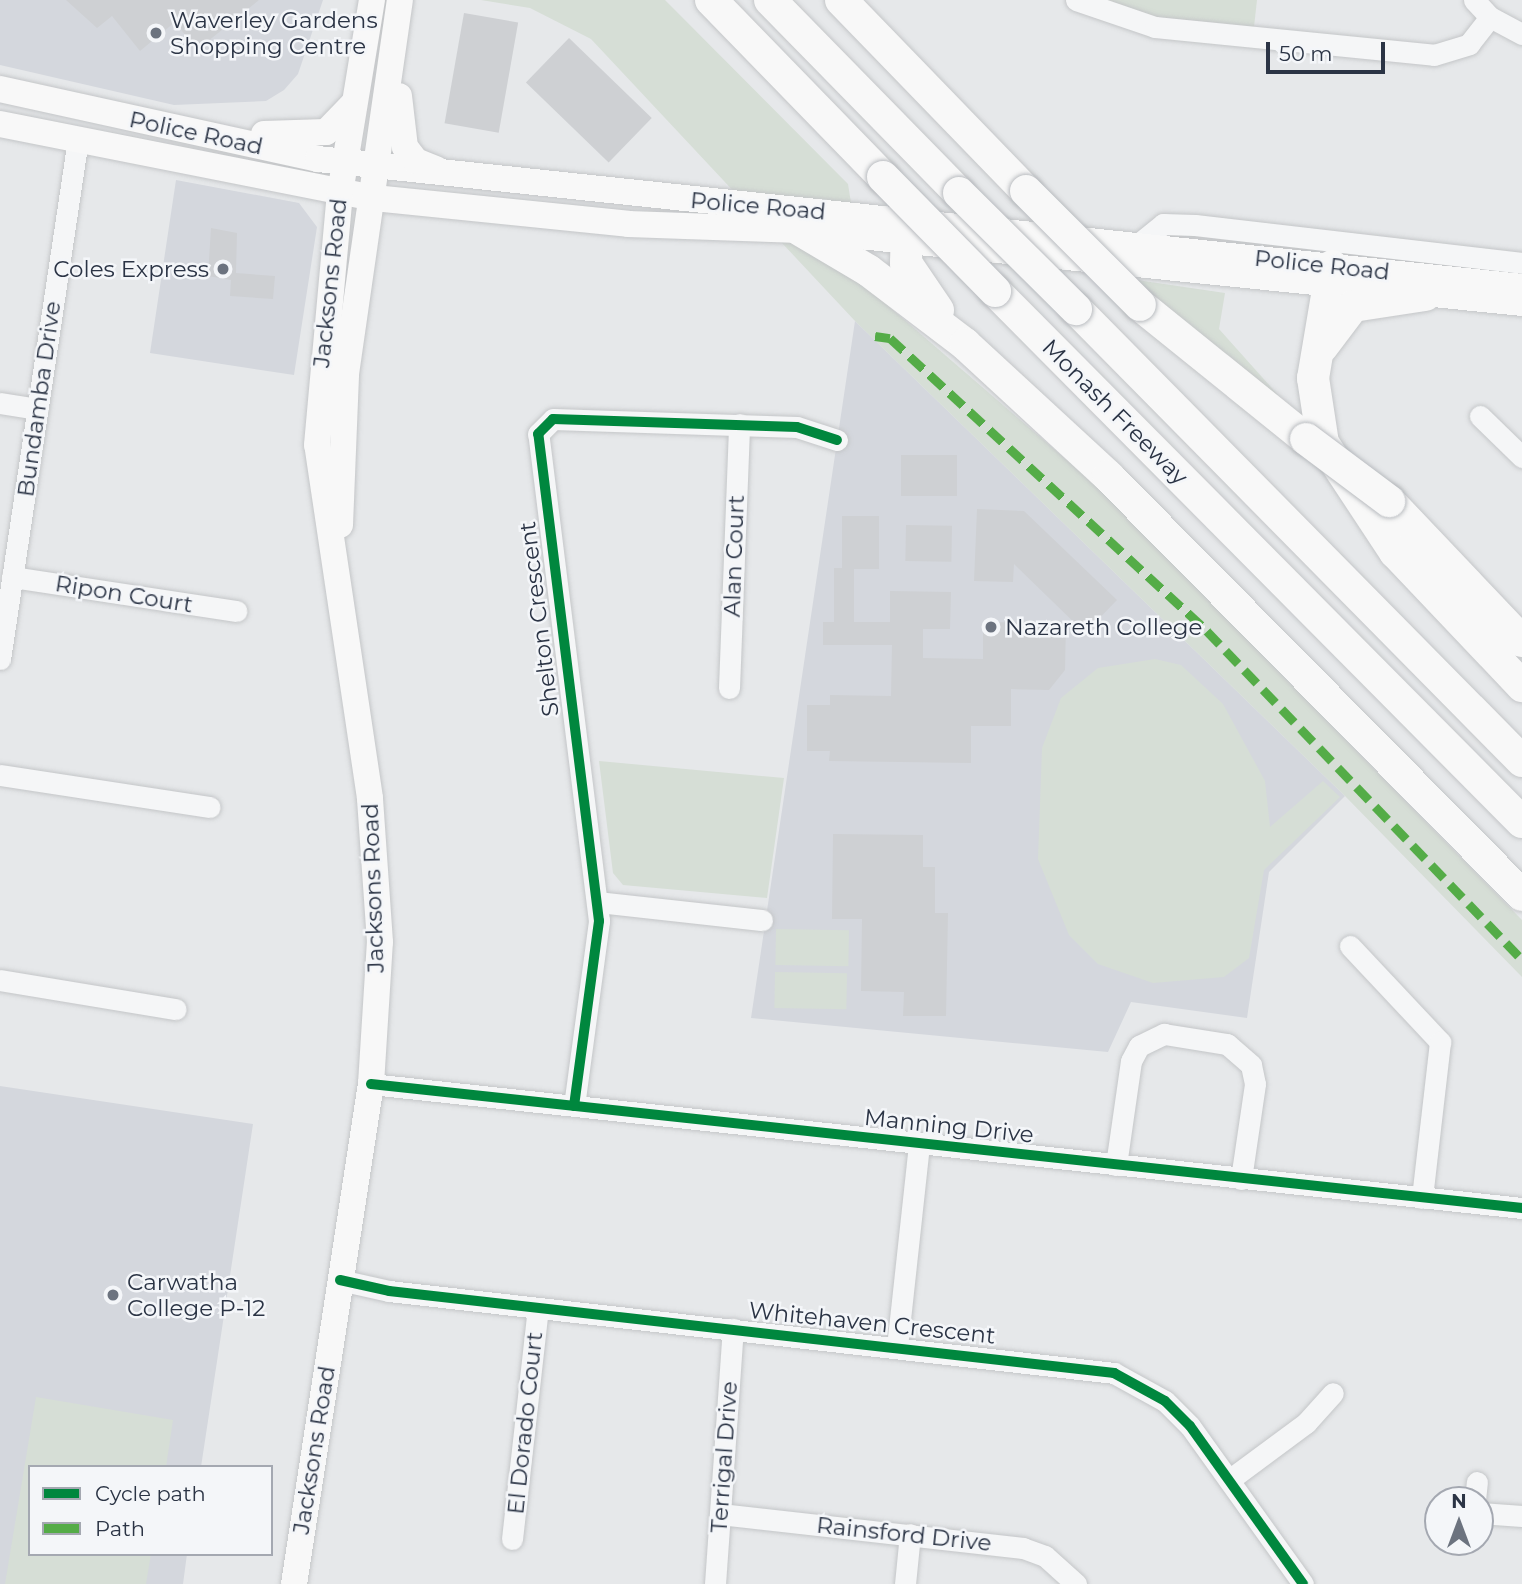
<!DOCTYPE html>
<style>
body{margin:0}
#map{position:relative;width:1522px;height:1584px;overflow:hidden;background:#e6e8ea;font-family:Montserrat,sans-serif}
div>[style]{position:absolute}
.built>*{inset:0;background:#d4d7dd}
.green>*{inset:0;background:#d6ded6;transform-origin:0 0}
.building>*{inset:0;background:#ced0d3;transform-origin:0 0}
.roads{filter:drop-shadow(0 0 2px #c4c6c8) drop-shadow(0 0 2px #c4c6c8)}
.minor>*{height:21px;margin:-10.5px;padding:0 10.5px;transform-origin:10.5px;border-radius:10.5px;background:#f5f6f7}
.major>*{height:26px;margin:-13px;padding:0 13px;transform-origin:13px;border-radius:13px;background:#f8f8f8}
.highway>*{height:32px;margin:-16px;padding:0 16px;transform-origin:16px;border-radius:16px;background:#f8f8f8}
.bridges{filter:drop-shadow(0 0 2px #b8bbbf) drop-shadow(0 0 2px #b8bbbf)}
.highway-bridge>*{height:32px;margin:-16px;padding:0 16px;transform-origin:16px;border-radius:16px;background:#f8f8f8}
.quiet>*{height:9px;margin-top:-4.5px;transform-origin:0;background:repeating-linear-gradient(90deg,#54ac47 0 18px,transparent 0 27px)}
.cycleway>*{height:10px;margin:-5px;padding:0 5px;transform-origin:5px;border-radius:5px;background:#00873e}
.dots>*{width:19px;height:19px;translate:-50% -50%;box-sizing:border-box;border:4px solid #f4f6f9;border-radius:50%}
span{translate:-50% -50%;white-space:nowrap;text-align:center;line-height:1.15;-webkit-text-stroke:5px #f4f6f9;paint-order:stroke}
.poi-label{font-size:23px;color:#2b3445}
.left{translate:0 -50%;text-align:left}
.right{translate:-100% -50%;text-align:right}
.street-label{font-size:23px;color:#2b3445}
.legend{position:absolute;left:28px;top:1465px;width:245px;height:91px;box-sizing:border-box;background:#f4f6f9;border:2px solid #a4a8b1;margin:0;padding:9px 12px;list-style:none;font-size:21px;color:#2b3445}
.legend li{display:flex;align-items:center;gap:14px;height:35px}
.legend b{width:35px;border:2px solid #a4a8b1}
.north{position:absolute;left:1424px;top:1486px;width:70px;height:70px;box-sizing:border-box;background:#f4f6f9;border:2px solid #a4a8b1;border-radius:50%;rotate:0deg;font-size:19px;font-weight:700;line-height:28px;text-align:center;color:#2b3445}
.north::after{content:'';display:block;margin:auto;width:24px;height:32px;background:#6c737f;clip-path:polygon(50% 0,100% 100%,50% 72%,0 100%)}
.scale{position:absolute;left:1266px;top:42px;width:119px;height:32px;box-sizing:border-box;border:4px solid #2b3445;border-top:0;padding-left:9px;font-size:21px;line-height:24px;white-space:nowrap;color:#2b3445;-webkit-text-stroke:5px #f4f6f9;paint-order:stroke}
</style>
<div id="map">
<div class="built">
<div style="clip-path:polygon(0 0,323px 0,298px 74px,284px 90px,266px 101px,174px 105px,0 65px)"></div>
<div style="clip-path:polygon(176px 180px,299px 203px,317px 227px,294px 375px,150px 353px)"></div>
<div style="clip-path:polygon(855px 321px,1345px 796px,1269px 872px,1247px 1018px,1131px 1002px,1108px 1052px,751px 1018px)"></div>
<div style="clip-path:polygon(0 1086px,253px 1124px,201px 1467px,30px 1467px,30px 1554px,187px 1554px,183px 1584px,0 1584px)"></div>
</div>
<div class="green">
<div style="clip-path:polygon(481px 0,665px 0,848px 184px,864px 285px,1099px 488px,1522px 920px,1522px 977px,1345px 796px,855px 321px,591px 39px,530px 8px)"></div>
<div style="clip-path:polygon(1076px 0,1257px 0,1253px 36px,1155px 27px)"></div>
<div style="clip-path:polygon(1130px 279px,1225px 293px,1219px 329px,1278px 395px,1270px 403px)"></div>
<div style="clip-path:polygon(1155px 659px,1181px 665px,1223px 704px,1265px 781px,1270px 827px,1323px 781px,1340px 797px,1264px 870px,1249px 958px,1224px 977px,1153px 983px,1098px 964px,1069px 935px,1038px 859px,1042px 748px,1061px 698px,1098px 668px)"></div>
<div style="clip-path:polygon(599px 761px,784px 778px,767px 898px,623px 885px,613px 873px)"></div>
<div style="left:776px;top:929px;width:73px;height:36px;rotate:1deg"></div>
<div style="left:775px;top:972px;width:72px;height:36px;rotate:1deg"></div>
<div style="clip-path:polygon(36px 1397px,173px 1420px,166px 1467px,30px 1467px,30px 1554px,151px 1554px,146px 1584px,5px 1584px)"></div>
</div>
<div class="building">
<div style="clip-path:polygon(66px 0,259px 0,197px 50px,175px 22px,140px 51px,112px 16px,97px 28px)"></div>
<div style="left:464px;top:13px;width:55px;height:112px;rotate:10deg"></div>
<div style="left:569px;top:38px;width:115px;height:62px;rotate:44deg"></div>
<div style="clip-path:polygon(211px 228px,237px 233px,236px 273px,275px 276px,273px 299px,230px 296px,231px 280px,208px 276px)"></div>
<div style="left:901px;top:455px;width:56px;height:41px"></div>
<div style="clip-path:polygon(977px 509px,1024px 511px,1117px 600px,1085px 633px,1014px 564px,1013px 582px,974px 581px)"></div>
<div style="clip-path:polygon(842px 516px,879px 516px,879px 569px,854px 569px,854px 622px,890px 622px,890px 591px,951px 592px,950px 629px,923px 629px,923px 658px,983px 659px,983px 622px,1066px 623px,1065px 670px,1049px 690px,1011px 689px,1011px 726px,971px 726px,971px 763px,829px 761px,830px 751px,807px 751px,807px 705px,830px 705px,830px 695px,891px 696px,892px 645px,823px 645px,823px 622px,834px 622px,834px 568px,842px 568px)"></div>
<div style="left:906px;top:525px;width:46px;height:36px;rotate:1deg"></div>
<div style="clip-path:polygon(833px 834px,923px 835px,923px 867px,935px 867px,935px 913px,948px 913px,946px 1016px,903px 1016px,904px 992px,861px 991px,862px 919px,832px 919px)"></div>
</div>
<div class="roads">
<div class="minor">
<div style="left:1076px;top:0;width:83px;rotate:18.9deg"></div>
<div style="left:1155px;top:27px;width:280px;rotate:5.7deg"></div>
<div style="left:1434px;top:55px;width:37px;rotate:-17deg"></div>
<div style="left:1469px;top:44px;width:34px;rotate:-52deg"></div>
<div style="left:1474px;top:0;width:23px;rotate:47deg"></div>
<div style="left:1490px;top:17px;width:36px;rotate:28deg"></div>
<div style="left:1136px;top:246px;width:35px;rotate:-39deg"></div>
<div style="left:1163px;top:224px;width:32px;rotate:2deg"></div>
<div style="left:1195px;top:225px;width:329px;rotate:6.6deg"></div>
<div style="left:0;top:403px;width:38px;rotate:9deg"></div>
<div style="left:1480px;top:416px;width:59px;rotate:44.3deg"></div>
<div style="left:12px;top:577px;width:227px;rotate:8.6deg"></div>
<div style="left:0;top:659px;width:526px;rotate:-81.47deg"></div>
<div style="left:729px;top:688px;width:264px;rotate:-87.8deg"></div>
<div style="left:0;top:775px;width:212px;rotate:8.7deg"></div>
<div style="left:598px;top:902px;width:165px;rotate:6.3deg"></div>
<div style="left:1350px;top:946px;width:132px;rotate:46.8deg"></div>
<div style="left:1440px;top:1042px;width:157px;rotate:96.6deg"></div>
<div style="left:0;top:980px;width:178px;rotate:9.4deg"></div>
<div style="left:371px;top:1084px;width:1158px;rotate:6.15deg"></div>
<div style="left:574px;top:1106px;width:187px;rotate:-82.3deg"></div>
<div style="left:599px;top:921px;width:491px;rotate:-97.1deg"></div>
<div style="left:538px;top:434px;width:21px;rotate:-45deg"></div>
<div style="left:553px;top:419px;width:244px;rotate:1.9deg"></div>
<div style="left:797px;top:427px;width:42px;rotate:18deg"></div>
<div style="left:1116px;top:1165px;width:105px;rotate:-81.8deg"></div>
<div style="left:1131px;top:1061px;width:17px;rotate:-62deg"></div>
<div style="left:1139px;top:1046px;width:28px;rotate:-26deg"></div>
<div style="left:1164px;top:1034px;width:64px;rotate:9deg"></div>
<div style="left:1227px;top:1044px;width:32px;rotate:41deg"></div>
<div style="left:1251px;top:1065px;width:19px;rotate:78deg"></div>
<div style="left:1255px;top:1084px;width:96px;rotate:98.4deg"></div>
<div style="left:340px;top:1280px;width:50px;rotate:12.7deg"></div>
<div style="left:389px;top:1291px;width:730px;rotate:6.45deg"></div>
<div style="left:1114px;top:1373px;width:58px;rotate:28.8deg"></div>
<div style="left:1165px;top:1401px;width:35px;rotate:45deg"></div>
<div style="left:1190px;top:1426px;width:194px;rotate:54.4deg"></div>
<div style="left:897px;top:1347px;width:204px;rotate:-83.8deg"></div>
<div style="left:1229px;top:1480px;width:96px;rotate:-36.5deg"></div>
<div style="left:1306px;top:1423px;width:40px;rotate:-48deg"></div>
<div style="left:1475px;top:1500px;width:18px;rotate:-84deg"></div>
<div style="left:1480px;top:1513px;width:42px;rotate:4.1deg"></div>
<div style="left:720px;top:1514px;width:305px;rotate:6.4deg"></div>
<div style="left:1023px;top:1548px;width:23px;rotate:20deg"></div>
<div style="left:1045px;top:1556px;width:42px;rotate:42.1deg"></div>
<div style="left:512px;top:1539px;width:232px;rotate:-83.6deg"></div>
<div style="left:715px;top:1584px;width:256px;rotate:-86deg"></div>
<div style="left:905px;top:1584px;width:50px;rotate:-84.3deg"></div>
</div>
<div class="major">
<div style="left:0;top:89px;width:326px;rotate:12.4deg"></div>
<div style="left:318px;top:159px;width:1211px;rotate:6.07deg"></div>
<div style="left:399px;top:96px;width:51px;rotate:83.3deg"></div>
<div style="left:405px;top:147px;width:18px;rotate:52deg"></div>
<div style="left:416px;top:161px;width:22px;rotate:22deg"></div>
<div style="left:0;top:124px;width:381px;rotate:11.2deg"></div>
<div style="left:374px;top:198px;width:255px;rotate:5.8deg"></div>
<div style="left:628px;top:224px;width:172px;rotate:2deg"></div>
<div style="left:800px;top:230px;width:726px;rotate:5.77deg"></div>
<div style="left:264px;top:134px;width:62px;rotate:-1.8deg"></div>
<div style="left:326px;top:132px;width:40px;rotate:-46deg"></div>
<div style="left:340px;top:525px;width:151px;rotate:-87.7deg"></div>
<div style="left:346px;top:374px;width:378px;rotate:-81.8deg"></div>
<div style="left:294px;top:1584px;width:506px;rotate:-81.25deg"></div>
<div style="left:371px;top:1084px;width:142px;rotate:-86.4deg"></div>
<div style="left:380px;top:942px;width:144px;rotate:-94deg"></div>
<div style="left:370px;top:798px;width:357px;rotate:-98.5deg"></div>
<div style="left:317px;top:445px;width:253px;rotate:-84.8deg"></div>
<div style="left:340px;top:193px;width:196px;rotate:-80.6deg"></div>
</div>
<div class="highway">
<div style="left:711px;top:0;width:247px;rotate:45.8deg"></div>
<div style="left:770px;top:0;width:270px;rotate:45.6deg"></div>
<div style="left:841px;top:0;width:266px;rotate:45.9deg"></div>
<div style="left:907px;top:220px;width:43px;rotate:91.3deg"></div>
<div style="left:906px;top:263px;width:57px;rotate:55.8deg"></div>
<div style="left:800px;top:230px;width:80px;rotate:30.7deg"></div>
<div style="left:869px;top:271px;width:121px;rotate:37.2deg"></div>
<div style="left:965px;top:344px;width:195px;rotate:42.7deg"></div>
<div style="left:1108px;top:476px;width:589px;rotate:45.34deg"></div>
<div style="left:1332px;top:266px;width:114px;rotate:99.6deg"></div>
<div style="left:1313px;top:378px;width:66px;rotate:81.3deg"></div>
<div style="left:1323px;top:443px;width:131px;rotate:56.6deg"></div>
<div style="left:1395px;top:552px;width:185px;rotate:46.5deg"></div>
<div style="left:995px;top:291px;width:748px;rotate:45.22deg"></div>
<div style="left:1140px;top:305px;width:213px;rotate:38.9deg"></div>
<div style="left:1076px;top:309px;width:635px;rotate:45.38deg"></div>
<div style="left:1322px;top:347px;width:51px;rotate:-52.9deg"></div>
<div style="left:1353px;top:306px;width:73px;rotate:-8.7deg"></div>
<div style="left:1389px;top:501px;width:193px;rotate:46.5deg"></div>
</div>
</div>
<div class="bridges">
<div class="highway-bridge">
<div style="left:883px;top:177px;width:160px;rotate:45.5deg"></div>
<div style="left:1026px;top:191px;width:161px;rotate:45deg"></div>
<div style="left:959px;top:193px;width:165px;rotate:44.8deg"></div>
<div style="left:1306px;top:439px;width:104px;rotate:36.8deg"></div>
</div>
</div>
<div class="quiet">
<div style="left:875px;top:336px;width:15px;rotate:8deg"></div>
<div style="left:890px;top:338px;width:432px;rotate:42.7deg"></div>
<div style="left:1207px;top:631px;width:455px;rotate:46.2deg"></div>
</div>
<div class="cycleway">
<div style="left:371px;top:1084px;width:1158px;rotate:6.15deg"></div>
<div style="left:574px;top:1106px;width:187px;rotate:-82.3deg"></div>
<div style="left:599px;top:921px;width:491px;rotate:-97.1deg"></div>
<div style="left:538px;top:434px;width:21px;rotate:-45deg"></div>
<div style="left:553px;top:419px;width:244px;rotate:1.9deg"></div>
<div style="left:797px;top:427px;width:42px;rotate:18deg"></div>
<div style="left:340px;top:1280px;width:50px;rotate:12.7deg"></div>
<div style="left:389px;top:1291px;width:730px;rotate:6.45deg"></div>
<div style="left:1114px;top:1373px;width:58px;rotate:28.8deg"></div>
<div style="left:1165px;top:1401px;width:35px;rotate:45deg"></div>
<div style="left:1190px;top:1426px;width:194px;rotate:54.4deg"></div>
</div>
<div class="dots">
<div style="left:156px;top:33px;background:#6c737f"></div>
<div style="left:223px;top:269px;background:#6c737f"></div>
<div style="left:991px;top:627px;background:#6c737f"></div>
<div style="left:113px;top:1295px;background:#6c737f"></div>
</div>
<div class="poi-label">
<span class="left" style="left:170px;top:33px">Waverley Gardens<br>Shopping Centre</span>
<span class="right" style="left:209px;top:269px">Coles Express</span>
<span class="left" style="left:1005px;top:627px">Nazareth College</span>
<span class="left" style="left:127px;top:1295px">Carwatha<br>College P-12</span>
</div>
<div class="street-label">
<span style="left:196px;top:133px;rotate:12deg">Police Road</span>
<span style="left:758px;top:206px;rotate:5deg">Police Road</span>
<span style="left:1322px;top:265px;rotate:6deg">Police Road</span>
<span style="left:330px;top:283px;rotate:-84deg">Jacksons Road</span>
<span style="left:39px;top:399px;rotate:-82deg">Bundamba Drive</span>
<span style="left:1115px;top:412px;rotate:45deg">Monash Freeway</span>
<span style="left:734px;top:556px;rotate:-88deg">Alan Court</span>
<span style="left:124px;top:594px;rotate:9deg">Ripon Court</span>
<span style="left:539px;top:619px;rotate:-97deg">Shelton Crescent</span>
<span style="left:373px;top:888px;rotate:-92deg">Jacksons Road</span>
<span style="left:949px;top:1126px;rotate:6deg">Manning Drive</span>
<span style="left:872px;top:1323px;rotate:6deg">Whitehaven Crescent</span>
<span style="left:525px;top:1423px;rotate:-84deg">El Dorado Court</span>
<span style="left:314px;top:1450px;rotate:-81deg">Jacksons Road</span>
<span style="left:724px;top:1457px;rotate:-86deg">Terrigal Drive</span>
<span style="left:904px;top:1534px;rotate:6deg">Rainsford Drive</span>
</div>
<ul class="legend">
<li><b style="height:9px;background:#00873e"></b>Cycle path</li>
<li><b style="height:9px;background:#54ac47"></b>Path</li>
</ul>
<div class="north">N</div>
<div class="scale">50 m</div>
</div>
